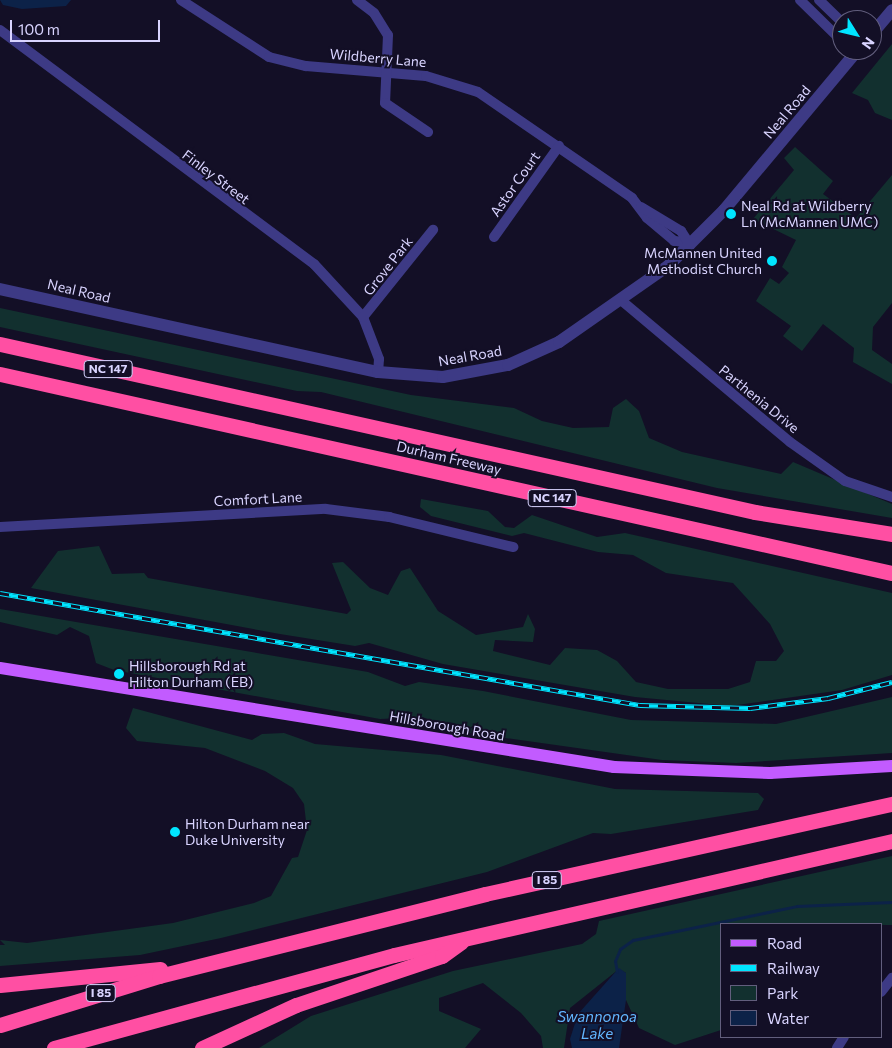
<!DOCTYPE html>
<style>
body{margin:0}
#map{position:relative;width:892px;height:1048px;overflow:hidden;background:#130f26;font-family:Commissioner,sans-serif}
div>[style]{position:absolute}
.green>*{inset:0;background:#12302f}
.water>*{inset:0;background:#0c2248}
.stream>*{height:3px;margin:-1.5px;padding:0 1.5px;transform-origin:1.5px;border-radius:1.5px;background:#0c2248}
.minor>*{height:10px;margin:-5px;padding:0 5px;transform-origin:5px;border-radius:5px;background:#3d3a85}
.tertiary>*{height:12px;margin:-6px;padding:0 6px;transform-origin:6px;border-radius:6px;background:#3d3a85}
.primary>*{height:12px;margin:-6px;padding:0 6px;transform-origin:6px;border-radius:6px;background:#c25bff}
.motorway>*{height:15px;margin:-7.5px;padding:0 7.5px;transform-origin:7.5px;border-radius:7.5px;background:#ff4fa3}
.rail>*{height:5px;margin-top:-2.5px;transform-origin:0;background:repeating-linear-gradient(90deg,#130f26 0 9px,#00e5ff 0 18px);box-sizing:border-box;border-block:1px solid #00e5ff}
.dots>*{width:14px;height:14px;translate:-50% -50%;box-sizing:border-box;border:2px solid #130f26;border-radius:50%}
span{translate:-50% -50%;white-space:nowrap;text-align:center;line-height:1.15;-webkit-text-stroke:4px #130f26;paint-order:stroke}
.shield-label span{padding:1px 4px;background:#130f26;border:1px solid;border-radius:4px;-webkit-text-stroke-width:0}
.shield-label{font-size:12px;color:#d9d4ff;font-weight:700}
.street-label{font-size:14px;color:#d9d4ff}
.poi-label{font-size:14px;color:#d9d4ff}
.left{translate:0 -50%;text-align:left}
.right{translate:-100% -50%;text-align:right}
.water-label{font-size:15px;color:#62b6ff;font-style:italic}
.legend{position:absolute;left:720px;top:923px;width:162px;height:115px;box-sizing:border-box;background:#130f26;border:1px solid #625e7d;margin:0;padding:6px 9px;list-style:none;font-size:15px;color:#d9d4ff}
.legend li{display:flex;align-items:center;gap:10px;height:25px}
.legend b{width:25px;border:1px solid #625e7d}
.north{position:absolute;left:832px;top:10px;width:50px;height:50px;box-sizing:border-box;background:#130f26;border:1px solid #625e7d;border-radius:50%;rotate:126deg;font-size:14px;font-weight:700;line-height:20px;text-align:center;color:#d9d4ff}
.north::after{content:'';display:block;margin:auto;width:18px;height:22px;background:#00e5ff;clip-path:polygon(50% 0,100% 100%,50% 72%,0 100%)}
.scale{position:absolute;left:10px;top:20px;width:150px;height:22px;box-sizing:border-box;border:2px solid #d9d4ff;border-top:0;padding-left:6px;font-size:15px;line-height:18px;white-space:nowrap;color:#d9d4ff;-webkit-text-stroke:4px #130f26;paint-order:stroke}
</style>
<div id="map">
<div class="green">
<div style="clip-path:polygon(892px 44px,892px 120px,875px 113px,868px 100px,852px 93px)"></div>
<div style="clip-path:polygon(795px 147px,833px 181px,823px 194px,856px 218px,892px 175px,892px 303px,873px 327px,872px 350px,892px 364px,892px 384px,853px 362px,854px 348px,823px 324px,802px 351px,783px 336px,791px 326px,756px 301px,770px 278px,779px 284px,789px 273px,782px 267px,796px 240px,753px 219px,794px 170px,784px 158px)"></div>
<div style="clip-path:polygon(0 308px,411px 395px,514px 408px,542px 421px,573px 428px,609px 427px,613px 408px,626px 399px,639px 411px,649px 438px,682px 452px,781px 474px,793px 462px,892px 504px,892px 518px,717px 488px,321px 392px,297px 391px,0 327px)"></div>
<div style="clip-path:polygon(421px 499px,488px 511px,505px 527px,514px 528px,532px 515px,597px 537px,625px 533px,892px 593px,892px 675px,842px 690px,730px 706px,635px 697px,443px 664px,369px 643px,355px 646px,280px 634px,31px 588px,58px 551px,99px 546px,112px 574px,144px 573px,148px 578px,347px 614px,351px 610px,332px 563px,343px 562px,370px 588px,388px 595px,401px 571px,410px 568px,438px 611px,476px 635px,523px 627px,528px 614px,535px 629px,533px 642px,495px 640px,493px 651px,550px 665px,565px 648px,597px 650px,617px 661px,636px 682px,668px 689px,728px 689px,750px 682px,756px 661px,776px 661px,784px 651px,770px 624px,733px 583px,666px 573px,633px 555px,598px 552px,524px 533px,512px 536px,431px 516px,420px 507px)"></div>
<div style="clip-path:polygon(0 609px,368px 672px,405px 686px,419px 682px,483px 691px,631px 720px,776px 724px,892px 697px,892px 753px,736px 763px,662px 760px,470px 733px,422px 717px,380px 719px,114px 670px,96px 663px,89px 636px,70px 627px,57px 635px,0 622px)"></div>
<div style="clip-path:polygon(133px 708px,252px 740px,262px 734px,284px 733px,315px 744px,441px 755px,615px 789px,758px 793px,764px 799px,758px 810px,611px 834px,593px 833px,487px 872px,221px 938px,140px 955px,0 966px,0 945px,5px 945px,0 940px,27px 943px,173px 923px,254px 903px,271px 896px,292px 858px,298px 857px,307px 830px,304px 804px,293px 788px,265px 771px,205px 748px,137px 741px,126px 728px)"></div>
<div style="clip-path:polygon(892px 856px,892px 925px,721px 924px,721px 1030px,675px 1045px,639px 1028px,626px 1000px,626px 973px,619px 969px,570px 1008px,564px 1048px,543px 1048px,541px 1036px,521px 1013px,483px 983px,439px 998px,439px 1011px,481px 1029px,465px 1048px,259px 1048px,311px 1016px,453px 971px,582px 944px,596px 934px,599px 921px)"></div>
</div>
<div class="water">
<div style="clip-path:polygon(0 0,71px 0,66px 6px,22px 9px,3px 5px)"></div>
<div style="clip-path:polygon(619px 968px,626px 973px,626px 1000px,619px 1048px,572px 1048px,570px 1039px,578px 1014px)"></div>
</div>
<div class="stream">
<div style="left:617px;top:972px;width:11px;rotate:-100deg"></div>
<div style="left:615px;top:961px;width:13px;rotate:-67deg"></div>
<div style="left:620px;top:949px;width:16px;rotate:-35deg"></div>
<div style="left:633px;top:940px;width:167px;rotate:-11.7deg"></div>
<div style="left:797px;top:906px;width:95px;rotate:-2.4deg"></div>
</div>
<div class="minor">
<div style="left:181px;top:0;width:105px;rotate:32.9deg"></div>
<div style="left:269px;top:57px;width:38px;rotate:14deg"></div>
<div style="left:306px;top:66px;width:120px;rotate:4.8deg"></div>
<div style="left:426px;top:76px;width:54px;rotate:17.1deg"></div>
<div style="left:478px;top:92px;width:187px;rotate:34.5deg"></div>
<div style="left:632px;top:198px;width:25px;rotate:53deg"></div>
<div style="left:647px;top:218px;width:35px;rotate:40deg"></div>
<div style="left:674px;top:241px;width:11px;rotate:5deg"></div>
<div style="left:357px;top:0;width:21px;rotate:37deg"></div>
<div style="left:374px;top:13px;width:26px;rotate:58deg"></div>
<div style="left:388px;top:35px;width:68px;rotate:92.5deg"></div>
<div style="left:385px;top:103px;width:52px;rotate:34deg"></div>
<div style="left:800px;top:0;width:59px;rotate:44.3deg"></div>
<div style="left:819px;top:0;width:32px;rotate:44deg"></div>
<div style="left:0;top:30px;width:392px;rotate:36.7deg"></div>
<div style="left:314px;top:264px;width:72px;rotate:47.2deg"></div>
<div style="left:363px;top:317px;width:45px;rotate:69.1deg"></div>
<div style="left:379px;top:359px;width:13px;rotate:94deg"></div>
<div style="left:641px;top:207px;width:47px;rotate:31deg"></div>
<div style="left:681px;top:231px;width:17px;rotate:57deg"></div>
<div style="left:494px;top:237px;width:112px;rotate:-54.5deg"></div>
<div style="left:622px;top:301px;width:219px;rotate:40deg"></div>
<div style="left:790px;top:442px;width:67px;rotate:35.3deg"></div>
<div style="left:845px;top:481px;width:50px;rotate:18.8deg"></div>
<div style="left:363px;top:317px;width:112px;rotate:-51.2deg"></div>
<div style="left:0;top:527px;width:326px;rotate:-3.2deg"></div>
<div style="left:326px;top:509px;width:64px;rotate:7.2deg"></div>
<div style="left:389px;top:517px;width:128px;rotate:13.6deg"></div>
<div style="left:881px;top:992px;width:18px;rotate:-52deg"></div>
<div style="left:837px;top:1048px;width:13px;rotate:-58deg"></div>
</div>
<div class="tertiary">
<div style="left:872px;top:34px;width:31px;rotate:-50deg"></div>
<div style="left:0;top:289px;width:387px;rotate:12.4deg"></div>
<div style="left:378px;top:372px;width:65px;rotate:4.4deg"></div>
<div style="left:443px;top:377px;width:66px;rotate:-10.5deg"></div>
<div style="left:508px;top:365px;width:56px;rotate:-24.3deg"></div>
<div style="left:559px;top:342px;width:133px;rotate:-34.9deg"></div>
<div style="left:668px;top:266px;width:79px;rotate:-45deg"></div>
<div style="left:724px;top:210px;width:209px;rotate:-50.1deg"></div>
</div>
<div class="primary">
<div style="left:0;top:668px;width:622px;rotate:9.16deg"></div>
<div style="left:614px;top:767px;width:156px;rotate:2.2deg"></div>
<div style="left:770px;top:773px;width:122px;rotate:-3.3deg"></div>
</div>
<div class="motorway">
<div style="left:0;top:344px;width:773px;rotate:12.54deg"></div>
<div style="left:755px;top:512px;width:139px;rotate:9.1deg"></div>
<div style="left:0;top:374px;width:914px;rotate:12.58deg"></div>
<div style="left:0;top:985px;width:161px;rotate:-5.7deg"></div>
<div style="left:0;top:1025px;width:166px;rotate:-17.1deg"></div>
<div style="left:159px;top:976px;width:336px;rotate:-14.1deg"></div>
<div style="left:485px;top:894px;width:417px;rotate:-12.5deg"></div>
<div style="left:54px;top:1048px;width:352px;rotate:-15.3deg"></div>
<div style="left:394px;top:955px;width:511px;rotate:-12.89deg"></div>
<div style="left:202px;top:1048px;width:103px;rotate:-24.6deg"></div>
<div style="left:296px;top:1005px;width:154px;rotate:-18.6deg"></div>
<div style="left:442px;top:956px;width:24px;rotate:-36deg"></div>
</div>
<div class="rail">
<div style="left:0;top:593px;width:650px;rotate:9.93deg"></div>
<div style="left:640px;top:705px;width:110px;rotate:1.6deg"></div>
<div style="left:750px;top:708px;width:79px;rotate:-7.3deg"></div>
<div style="left:828px;top:698px;width:66px;rotate:-14deg"></div>
</div>
<div class="dots">
<div style="left:731px;top:214px;background:#00e5ff"></div>
<div style="left:772px;top:261px;background:#00e5ff"></div>
<div style="left:119px;top:674px;background:#00e5ff"></div>
<div style="left:175px;top:832px;background:#00e5ff"></div>
</div>
<div class="shield-label">
<span style="left:108px;top:369px">NC 147</span>
<span style="left:552px;top:498px">NC 147</span>
<span style="left:547px;top:880px">I 85</span>
<span style="left:101px;top:993px">I 85</span>
</div>
<div class="street-label">
<span style="left:378px;top:58px;rotate:5deg">Wildberry Lane</span>
<span style="left:787px;top:112px;rotate:-50deg">Neal Road</span>
<span style="left:216px;top:177px;rotate:37deg">Finley Street</span>
<span style="left:515px;top:184px;rotate:-55deg">Astor Court</span>
<span style="left:388px;top:266px;rotate:-52deg">Grove Park</span>
<span style="left:79px;top:291px;rotate:13deg">Neal Road</span>
<span style="left:470px;top:356px;rotate:-10deg">Neal Road</span>
<span style="left:759px;top:399px;rotate:39deg">Parthenia Drive</span>
<span style="left:449px;top:458px;rotate:13deg">Durham Freeway</span>
<span style="left:258px;top:499px;rotate:-3deg">Comfort Lane</span>
<span style="left:447px;top:726px;rotate:10deg">Hillsborough Road</span>
</div>
<div class="poi-label">
<span class="left" style="left:741px;top:214px">Neal Rd at Wildberry<br>Ln (McMannen UMC)</span>
<span class="right" style="left:762px;top:261px">McMannen United<br>Methodist Church</span>
<span class="left" style="left:129px;top:674px">Hillsborough Rd at<br>Hilton Durham (EB)</span>
<span class="left" style="left:185px;top:832px">Hilton Durham near<br>Duke University</span>
</div>
<div class="water-label">
<span style="left:597px;top:1025px">Swannonoa<br>Lake</span>
</div>
<ul class="legend">
<li><b style="height:6px;background:#c25bff"></b>Road</li>
<li><b style="height:6px;background:#00e5ff"></b>Railway</li>
<li><b style="height:14px;background:#12302f"></b>Park</li>
<li><b style="height:14px;background:#0c2248"></b>Water</li>
</ul>
<div class="north">N</div>
<div class="scale">100 m</div>
</div>
